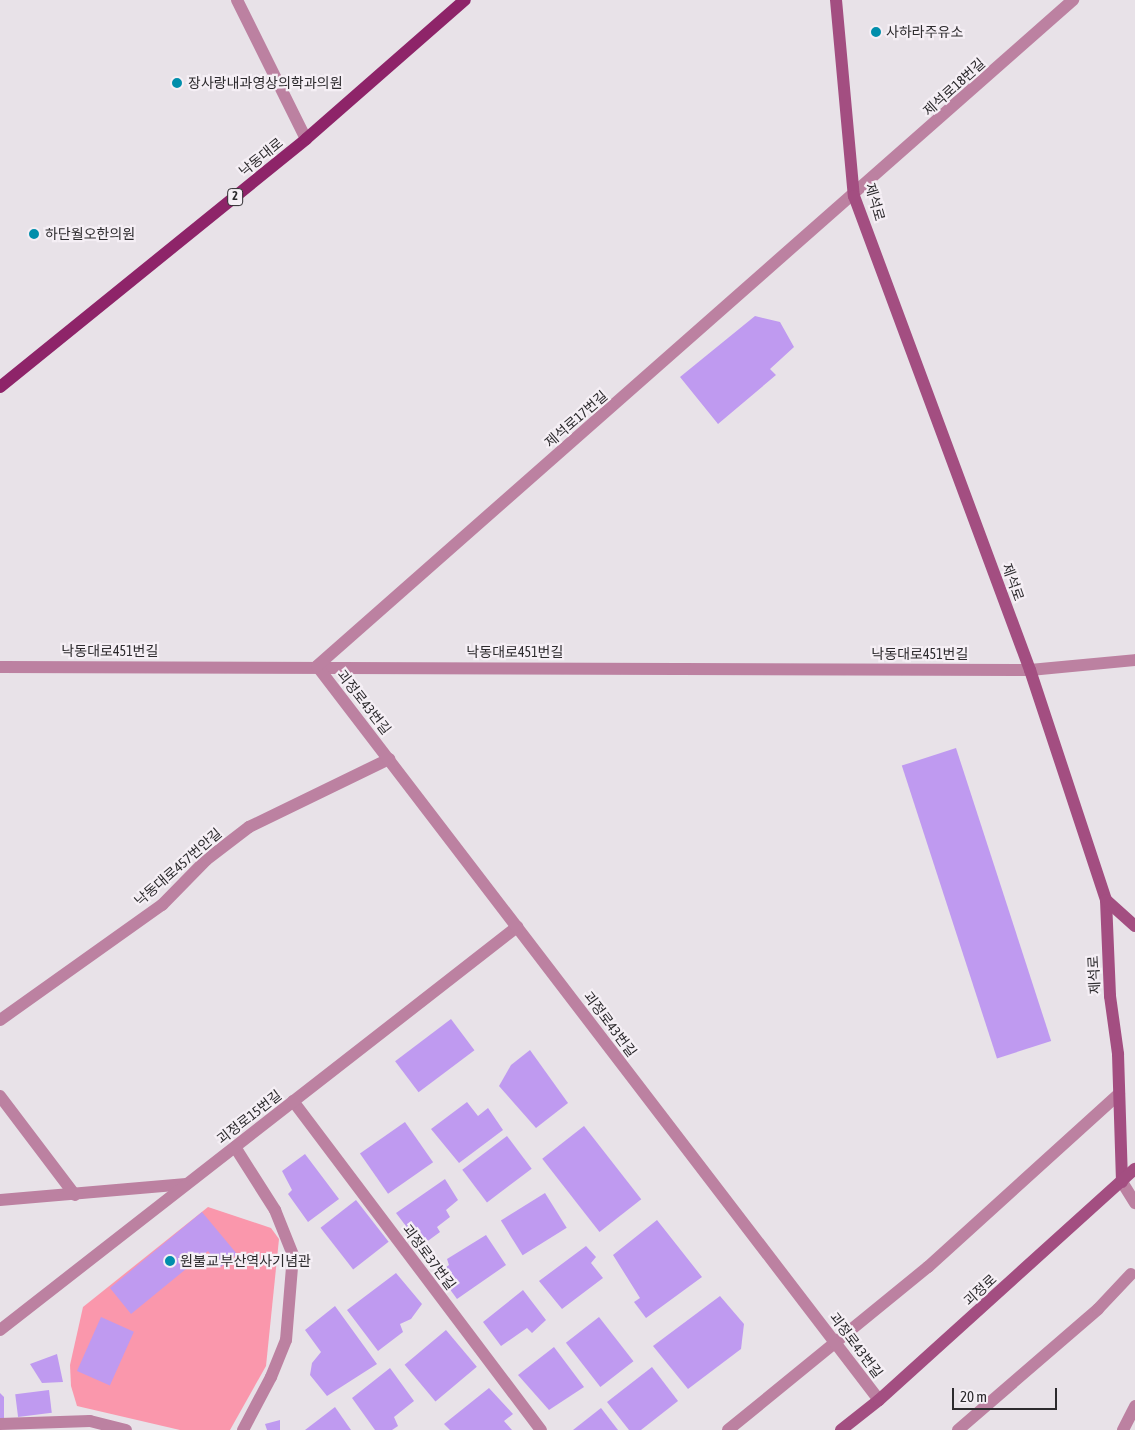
<!DOCTYPE html>
<meta charset="utf-8">
<style>
body{margin:0}
#map{position:relative;width:1135px;height:1430px;overflow:hidden;background:#e8e2e8;font-family:"Asap Condensed","Noto Sans KR",sans-serif}
div>[style]{position:absolute}
.green>*{inset:0;background:#fa97ac}
.building>*{inset:0;background:#bf9af0;transform-origin:0 0}
.service>*{height:12px;margin:-6px;padding:0 6px;transform-origin:6px;border-radius:6px;background:#bc81a1}
.minor>*{height:12px;margin:-6px;padding:0 6px;transform-origin:6px;border-radius:6px;background:#bc81a1}
.tertiary>*{height:12px;margin:-6px;padding:0 6px;transform-origin:6px;border-radius:6px;background:#bc81a1}
.secondary>*{height:12px;margin:-6px;padding:0 6px;transform-origin:6px;border-radius:6px;background:#a34e81}
.primary>*{height:12px;margin:-6px;padding:0 6px;transform-origin:6px;border-radius:6px;background:#8e2469}
.dots>*{width:14px;height:14px;translate:-50% -50%;box-sizing:border-box;border:2px solid #f5eff5;border-radius:50%}
span{translate:-50% -50%;white-space:nowrap;text-align:center;line-height:1.15;-webkit-text-stroke:4.5px #f5eff5;paint-order:stroke}
.shield-label span{padding:1px 4px;background:#f5eff5;border:1px solid;border-radius:4px;-webkit-text-stroke-width:0}
.shield-label{font-size:12px;color:#2c2a2d;font-weight:700}
.poi-label{font-size:14px;color:#2c2a2d}
.left{translate:0 -50%;text-align:left}
.street-label{font-size:14px;color:#2c2a2d}
.scale{position:absolute;left:952px;top:1388px;width:105px;height:22px;box-sizing:border-box;border:2px solid #2c2a2d;border-top:0;padding-left:6px;font-size:15px;line-height:18px;white-space:nowrap;color:#2c2a2d;-webkit-text-stroke:4px #f5eff5;paint-order:stroke}
</style>
<div id="map">
<div class="green">
<div style="clip-path:polygon(208px 1207px,271px 1228px,279px 1239px,266px 1366px,230px 1430px,180px 1430px,77px 1406px,71px 1386px,70px 1365px,83px 1307px)"></div>
</div>
<div class="building">
<div style="clip-path:polygon(755px 316px,780px 322px,794px 347px,770px 369px,776px 375px,718px 424px,680px 377px)"></div>
<div style="left:956px;top:748px;width:308px;height:57px;rotate:72deg"></div>
<div style="left:451px;top:1019px;width:39px;height:70px;rotate:53deg"></div>
<div style="clip-path:polygon(530px 1050px,568px 1103px,536px 1128px,499px 1086px,511px 1065px)"></div>
<div style="clip-path:polygon(467px 1102px,478px 1116px,488px 1108px,503px 1130px,459px 1163px,431px 1129px)"></div>
<div style="left:405px;top:1122px;width:49px;height:55px;rotate:55deg"></div>
<div style="left:584px;top:1126px;width:93px;height:53px;rotate:52deg"></div>
<div style="left:507px;top:1136px;width:41px;height:56px;rotate:53deg"></div>
<div style="clip-path:polygon(305px 1154px,339px 1199px,308px 1222px,288px 1194px,292px 1190px,282px 1171px)"></div>
<div style="clip-path:polygon(445px 1179px,458px 1200px,446px 1210px,450px 1217px,437px 1227px,440px 1232px,421px 1246px,396px 1213px)"></div>
<div style="left:545px;top:1193px;width:41px;height:52px;rotate:58deg"></div>
<div style="left:356px;top:1200px;width:53px;height:45px;rotate:52deg"></div>
<div style="clip-path:polygon(202px 1212px,237px 1254px,221px 1267px,208px 1251px,131px 1314px,110px 1288px)"></div>
<div style="clip-path:polygon(657px 1220px,702px 1277px,646px 1318px,634px 1302px,640px 1298px,613px 1255px)"></div>
<div style="clip-path:polygon(486px 1235px,506px 1265px,457px 1299px,438px 1273px,449px 1265px,447px 1259px)"></div>
<div style="clip-path:polygon(586px 1246px,596px 1257px,591px 1263px,603px 1278px,562px 1309px,539px 1281px)"></div>
<div style="clip-path:polygon(396px 1273px,422px 1304px,411px 1319px,400px 1324px,403px 1332px,378px 1351px,347px 1310px)"></div>
<div style="clip-path:polygon(523px 1290px,546px 1320px,532px 1333px,527px 1328px,501px 1346px,483px 1322px)"></div>
<div style="clip-path:polygon(720px 1296px,744px 1324px,741px 1349px,688px 1389px,653px 1346px)"></div>
<div style="clip-path:polygon(335px 1306px,377px 1364px,327px 1396px,310px 1375px,312px 1363px,321px 1352px,305px 1330px)"></div>
<div style="left:101px;top:1317px;width:36px;height:59px;rotate:24deg"></div>
<div style="left:599px;top:1317px;width:56px;height:42px;rotate:52deg"></div>
<div style="left:446px;top:1330px;width:48px;height:54px;rotate:50deg"></div>
<div style="clip-path:polygon(554px 1347px,584px 1387px,549px 1410px,518px 1375px)"></div>
<div style="clip-path:polygon(57px 1354px,63px 1382px,42px 1383px,30px 1364px)"></div>
<div style="clip-path:polygon(652px 1367px,678px 1401px,641px 1430px,629px 1430px,607px 1402px)"></div>
<div style="clip-path:polygon(390px 1368px,414px 1401px,394px 1417px,398px 1426px,392px 1430px,375px 1430px,352px 1398px)"></div>
<div style="clip-path:polygon(489px 1388px,513px 1414px,504px 1421px,512px 1430px,450px 1430px,444px 1424px)"></div>
<div style="left:49px;top:1390px;width:23px;height:34px;rotate:83deg"></div>
<div style="clip-path:polygon(0 1393px,4px 1397px,4px 1419px,0 1420px)"></div>
<div style="clip-path:polygon(335px 1407px,351px 1430px,305px 1430px)"></div>
<div style="clip-path:polygon(601px 1408px,618px 1430px,573px 1430px)"></div>
<div style="clip-path:polygon(280px 1420px,280px 1430px,267px 1430px,265px 1424px)"></div>
</div>
<div class="service">
<div style="left:0;top:1020px;width:199px;rotate:-35.4deg"></div>
<div style="left:162px;top:905px;width:63px;rotate:-45.6deg"></div>
<div style="left:206px;top:860px;width:54px;rotate:-37.5deg"></div>
<div style="left:249px;top:827px;width:156px;rotate:-25.9deg"></div>
<div style="left:0;top:1096px;width:124px;rotate:52.9deg"></div>
<div style="left:293px;top:1101px;width:412px;rotate:53deg"></div>
<div style="left:235px;top:1147px;width:75px;rotate:57.6deg"></div>
<div style="left:275px;top:1210px;width:48px;rotate:68.2deg"></div>
<div style="left:293px;top:1255px;width:85px;rotate:94.7deg"></div>
<div style="left:286px;top:1340px;width:40px;rotate:112deg"></div>
<div style="left:271px;top:1377px;width:60px;rotate:117.8deg"></div>
<div style="left:0;top:1200px;width:187px;rotate:-4.9deg"></div>
<div style="left:0;top:1330px;width:656px;rotate:-37.94deg"></div>
<div style="left:0;top:1424px;width:90px;rotate:-1.9deg"></div>
<div style="left:90px;top:1421px;width:37px;rotate:14deg"></div>
<div style="left:728px;top:1430px;width:258px;rotate:-39.2deg"></div>
<div style="left:928px;top:1267px;width:258px;rotate:-42.2deg"></div>
<div style="left:958px;top:1430px;width:185px;rotate:-40.8deg"></div>
<div style="left:1098px;top:1309px;width:48px;rotate:-46.7deg"></div>
</div>
<div class="minor">
<div style="left:237px;top:0;width:155px;rotate:63.6deg"></div>
<div style="left:0;top:667px;width:1030px;rotate:0.17deg"></div>
<div style="left:1030px;top:670px;width:105px;rotate:-5.4deg"></div>
<div style="left:879px;top:1400px;width:924px;rotate:-127.44deg"></div>
<div style="left:317px;top:666px;width:1008px;rotate:-41.38deg"></div>
</div>
<div class="tertiary">
<div style="left:1122px;top:1182px;width:25px;rotate:58deg"></div>
<div style="left:1123px;top:1430px;width:27px;rotate:-63deg"></div>
</div>
<div class="secondary">
<div style="left:836px;top:0;width:197px;rotate:84.8deg"></div>
<div style="left:854px;top:196px;width:506px;rotate:69.63deg"></div>
<div style="left:1030px;top:670px;width:242px;rotate:71.7deg"></div>
<div style="left:1106px;top:900px;width:96px;rotate:87.6deg"></div>
<div style="left:1110px;top:996px;width:59px;rotate:82.1deg"></div>
<div style="left:1118px;top:1054px;width:128px;rotate:88.2deg"></div>
<div style="left:1106px;top:900px;width:39px;rotate:42deg"></div>
<div style="left:841px;top:1430px;width:48px;rotate:-38.3deg"></div>
<div style="left:879px;top:1400px;width:345px;rotate:-42.1deg"></div>
</div>
<div class="primary">
<div style="left:0;top:387px;width:394px;rotate:-39deg"></div>
<div style="left:306px;top:139px;width:211px;rotate:-41.2deg"></div>
</div>
<div class="dots">
<div style="left:876px;top:32px;background:#008eab"></div>
<div style="left:177px;top:83px;background:#008eab"></div>
<div style="left:34px;top:234px;background:#008eab"></div>
<div style="left:170px;top:1261px;background:#008eab"></div>
</div>
<div class="shield-label">
<span style="left:235px;top:197px">2</span>
</div>
<div class="poi-label">
<span class="left" style="left:886px;top:32px">사하라주유소</span>
<span class="left" style="left:188px;top:83px">장사랑내과영상의학과의원</span>
<span class="left" style="left:45px;top:234px">하단월오한의원</span>
<span class="left" style="left:180px;top:1261px">원불교 부산역사기념관</span>
</div>
<div class="street-label">
<span style="left:954px;top:87px;rotate:-42deg">제석로18번길</span>
<span style="left:261px;top:157px;rotate:-39deg">낙동대로</span>
<span style="left:875px;top:202px;rotate:74deg">제석로</span>
<span style="left:576px;top:419px;rotate:-41deg">제석로17번길</span>
<span style="left:1013px;top:582px;rotate:70deg">제석로</span>
<span style="left:110px;top:651px">낙동대로451번길</span>
<span style="left:515px;top:652px">낙동대로451번길</span>
<span style="left:920px;top:654px">낙동대로451번길</span>
<span style="left:364px;top:702px;rotate:52deg">괴정로43번길</span>
<span style="left:178px;top:867px;rotate:-41deg">낙동대로457번안길</span>
<span style="left:1094px;top:975px;rotate:-93deg">제석로</span>
<span style="left:610px;top:1024px;rotate:53deg">괴정로43번길</span>
<span style="left:249px;top:1117px;rotate:-38deg">괴정로15번길</span>
<span style="left:429px;top:1257px;rotate:53deg">괴정로37번길</span>
<span style="left:980px;top:1290px;rotate:-42deg">괴정로</span>
<span style="left:856px;top:1345px;rotate:53deg">괴정로43번길</span>
</div>
<div class="scale">20 m</div>
</div>
